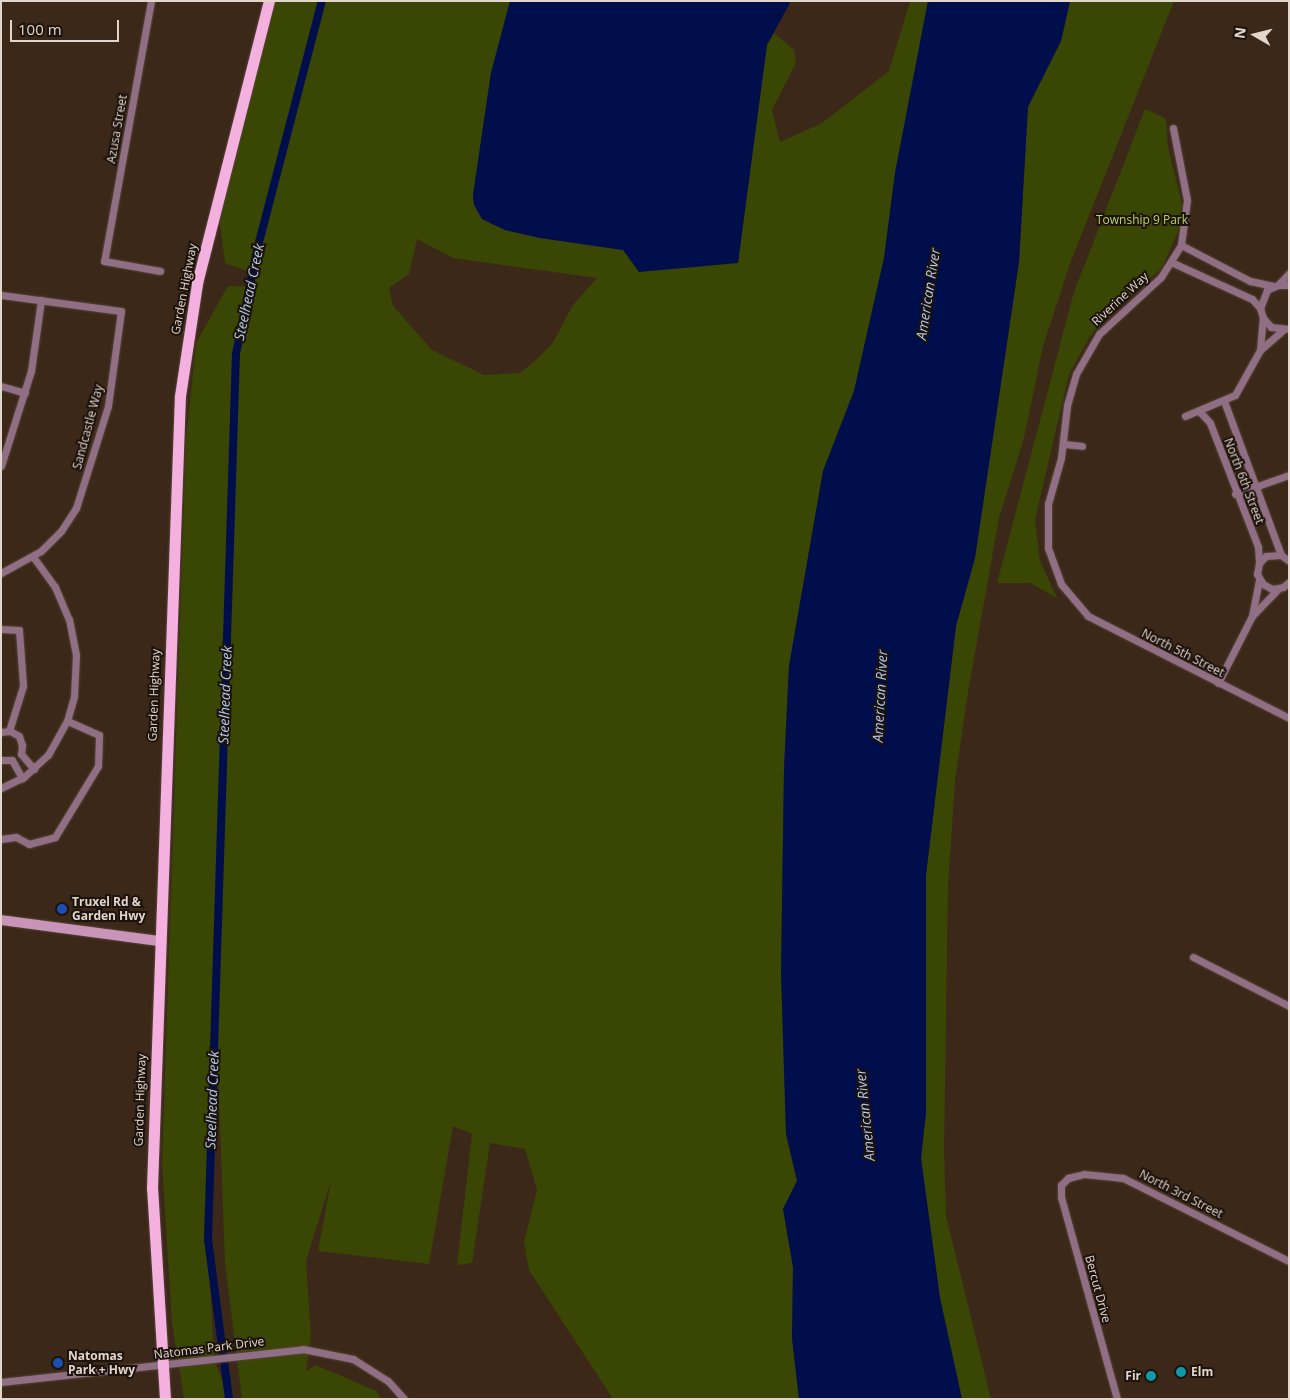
<!DOCTYPE html>
<style>
body{margin:0}
#map{position:relative;width:1290px;height:1400px;overflow:hidden;background:#3b2819;font-family:"Open Sans",sans-serif}
div>[style]{position:absolute}
.green>*{inset:0;background:#3a4604}
.water>*{inset:0;background:#000e4c}
.canal>*{height:8px;margin:-4px;padding:0 4px;transform-origin:4px;border-radius:4px;background:#000e4c}
.roads{filter:drop-shadow(0 0 1px #564436) drop-shadow(0 0 1px #564436)}
.street>*{height:7px;margin:-3.5px;padding:0 3.5px;transform-origin:3.5px;border-radius:3.5px;background:#906f85}
.secondary>*{height:10px;margin:-5px;padding:0 5px;transform-origin:5px;border-radius:5px;background:#c894b7}
.primary>*{height:11px;margin:-5.5px;padding:0 5.5px;transform-origin:5.5px;border-radius:5.5px;background:#f4b0de}
.dots>*{width:14px;height:14px;translate:-50% -50%;box-sizing:border-box;border:2px solid #1c130c;border-radius:50%}
span{translate:-50% -50%;white-space:nowrap;text-align:center;line-height:1.15;-webkit-text-stroke:4px #1c130c;paint-order:stroke}
.street-label{font-size:12px;color:#e2d5cc}
.park-label{font-size:12px;color:#bad460}
.poi-label{font-size:12px;color:#e2d5cc;font-weight:700}
.left{translate:0 -50%;text-align:left}
.right{translate:-100% -50%;text-align:right}
.water-label{font-size:14px;color:#b2c8ed;font-style:italic}
.frame{position:absolute;inset:0;border:2px solid #e2d5cc;pointer-events:none}
.north{position:absolute;left:1230px;top:10px;width:50px;height:50px;-webkit-text-stroke:4px #1c130c;paint-order:stroke;rotate:278deg;font-size:14px;font-weight:700;line-height:20px;text-align:center;color:#e2d5cc}
.north::after{content:'';display:block;margin:auto;width:18px;height:22px;background:#e2d5cc;clip-path:polygon(50% 0,100% 100%,50% 72%,0 100%)}
.scale{position:absolute;left:10px;top:20px;width:109px;height:22px;box-sizing:border-box;border:2px solid #e2d5cc;border-top:0;padding-left:6px;font-size:15px;line-height:18px;white-space:nowrap;color:#e2d5cc;-webkit-text-stroke:4px #1c130c;paint-order:stroke}
</style>
<div id="map">
<div class="green">
<div style="clip-path:polygon(evenodd,269px 1px,510px 1px,491px 73px,473px 195px,490px 224px,540px 238px,623px 250px,630px 257px,738px 263px,760px 90px,767px 45px,774px 33px,794px 50px,796px 63px,772px 110px,780px 142px,822px 123px,889px 71px,910px 1px,928px 1px,895px 173px,884px 258px,854px 391px,823px 471px,789px 666px,784px 769px,781px 972px,786px 1134px,797px 1181px,783px 1209px,793px 1267px,792px 1338px,799px 1399px,613px 1399px,529px 1270px,524px 1242px,537px 1190px,525px 1149px,490px 1143px,472px 1263px,457px 1265px,472px 1134px,453px 1126px,429px 1264px,318px 1251px,331px 1181px,306px 1261px,311px 1337px,306px 1371px,316px 1365px,376px 1391px,381px 1399px,242px 1399px,225px 1264px,214px 958px,208px 1239px,214px 1360px,230px 1399px,184px 1399px,172px 1323px,162px 1163px,186px 440px,196px 343px,228px 286px,258px 287px,252px 273px,225px 263px,217px 201px,269px 1px,417px 239px,453px 258px,597px 278px,573px 305px,552px 344px,537px 359px,520px 373px,484px 375px,432px 350px,393px 306px,389px 288px,409px 274px,417px 239px)"></div>
<div style="clip-path:polygon(1070px 1px,1174px 1px,1071px 261px,1043px 346px,1024px 438px,999px 518px,968px 692px,955px 781px,948px 886px,944px 1152px,946px 1216px,991px 1399px,962px 1399px,940px 1298px,921px 1158px,926px 1112px,926px 875px,956px 626px,975px 558px,1019px 262px,1028px 106px,1061px 41px)"></div>
<div style="clip-path:polygon(1145px 109px,1165px 118px,1166px 122px,1168px 147px,1182px 204px,1179px 229px,1162px 268px,1105px 317px,1089px 338px,1069px 374px,1035px 520px,1040px 561px,1057px 598px,1030px 583px,997px 583px,1074px 292px)"></div>
</div>
<div class="water">
<div style="clip-path:polygon(510px 1px,791px 1px,767px 45px,738px 263px,639px 272px,623px 250px,540px 238px,505px 230px,482px 219px,474px 205px,473px 195px,491px 73px)"></div>
<div style="clip-path:polygon(928px 1px,1070px 1px,1061px 41px,1028px 107px,1019px 262px,975px 558px,956px 626px,926px 875px,926px 1112px,921px 1158px,940px 1298px,962px 1399px,799px 1399px,792px 1338px,793px 1267px,783px 1209px,797px 1181px,786px 1134px,781px 972px,784px 769px,789px 666px,823px 471px,854px 391px,884px 258px,895px 173px)"></div>
</div>
<div class="canal">
<div style="left:229px;top:1399px;width:161px;rotate:-97.5deg"></div>
<div style="left:208px;top:1239px;width:885px;rotate:-88.19deg"></div>
<div style="left:236px;top:354px;width:106px;rotate:-78.6deg"></div>
<div style="left:257px;top:250px;width:257px;rotate:-75.4deg"></div>
</div>
<div class="roads">
<div class="street">
<div style="left:151px;top:1px;width:264px;rotate:100.2deg"></div>
<div style="left:104px;top:261px;width:57px;rotate:10.1deg"></div>
<div style="left:1173px;top:128px;width:73px;rotate:79deg"></div>
<div style="left:1187px;top:200px;width:45px;rotate:97.6deg"></div>
<div style="left:1181px;top:245px;width:38px;rotate:122deg"></div>
<div style="left:1161px;top:277px;width:84px;rotate:137.4deg"></div>
<div style="left:1099px;top:334px;width:46px;rotate:119.9deg"></div>
<div style="left:1076px;top:374px;width:33px;rotate:106deg"></div>
<div style="left:1067px;top:406px;width:52px;rotate:96.6deg"></div>
<div style="left:1061px;top:458px;width:48px;rotate:105.8deg"></div>
<div style="left:1048px;top:504px;width:44px;rotate:90deg"></div>
<div style="left:1048px;top:548px;width:38px;rotate:70deg"></div>
<div style="left:1061px;top:584px;width:42px;rotate:49.8deg"></div>
<div style="left:1088px;top:616px;width:225px;rotate:26.9deg"></div>
<div style="left:1181px;top:245px;width:78px;rotate:27.6deg"></div>
<div style="left:1250px;top:281px;width:24px;rotate:12deg"></div>
<div style="left:1171px;top:262px;width:89px;rotate:24.6deg"></div>
<div style="left:1252px;top:299px;width:12px;rotate:48deg"></div>
<div style="left:1278px;top:285px;width:16px;rotate:-47deg"></div>
<div style="left:1289px;top:285px;width:11px;rotate:180deg"></div>
<div style="left:1278px;top:285px;width:12px;rotate:156deg"></div>
<div style="left:1267px;top:290px;width:19px;rotate:111deg"></div>
<div style="left:1260px;top:308px;width:10px;rotate:73deg"></div>
<div style="left:1263px;top:318px;width:12px;rotate:48deg"></div>
<div style="left:1271px;top:327px;width:18px;rotate:6deg"></div>
<div style="left:1px;top:295px;width:121px;rotate:7.6deg"></div>
<div style="left:121px;top:311px;width:96px;rotate:97.8deg"></div>
<div style="left:108px;top:406px;width:107px;rotate:107.4deg"></div>
<div style="left:76px;top:508px;width:27px;rotate:123deg"></div>
<div style="left:61px;top:531px;width:28px;rotate:135deg"></div>
<div style="left:41px;top:551px;width:46px;rotate:151.2deg"></div>
<div style="left:1260px;top:350px;width:32px;rotate:-85deg"></div>
<div style="left:1px;top:386px;width:25px;rotate:16deg"></div>
<div style="left:1224px;top:401px;width:164px;rotate:69.7deg"></div>
<div style="left:1199px;top:411px;width:16px;rotate:47deg"></div>
<div style="left:1210px;top:423px;width:133px;rotate:68.8deg"></div>
<div style="left:1258px;top:547px;width:16px;rotate:86deg"></div>
<div style="left:1185px;top:416px;width:54px;rotate:-22.8deg"></div>
<div style="left:1235px;top:395px;width:51px;rotate:-60.9deg"></div>
<div style="left:1260px;top:350px;width:30px;rotate:-41deg"></div>
<div style="left:1064px;top:444px;width:18px;rotate:6deg"></div>
<div style="left:1px;top:466px;width:100px;rotate:-72.5deg"></div>
<div style="left:31px;top:371px;width:72px;rotate:-82deg"></div>
<div style="left:1235px;top:494px;width:57px;rotate:-19.4deg"></div>
<div style="left:1289px;top:561px;width:10px;rotate:-143deg"></div>
<div style="left:1281px;top:555px;width:15px;rotate:176deg"></div>
<div style="left:1266px;top:556px;width:10px;rotate:135deg"></div>
<div style="left:1259px;top:563px;width:11px;rotate:100deg"></div>
<div style="left:1257px;top:574px;width:12px;rotate:59deg"></div>
<div style="left:1263px;top:584px;width:10px;rotate:29deg"></div>
<div style="left:1272px;top:589px;width:11px;rotate:-10deg"></div>
<div style="left:1283px;top:587px;width:8px;rotate:-40deg"></div>
<div style="left:1259px;top:580px;width:37px;rotate:101deg"></div>
<div style="left:1252px;top:616px;width:37px;rotate:-46deg"></div>
<div style="left:1px;top:629px;width:18px;rotate:3deg"></div>
<div style="left:19px;top:630px;width:56px;rotate:85.9deg"></div>
<div style="left:23px;top:686px;width:47px;rotate:107.3deg"></div>
<div style="left:1218px;top:683px;width:75px;rotate:-63.1deg"></div>
<div style="left:1px;top:732px;width:9px;rotate:-6deg"></div>
<div style="left:10px;top:731px;width:10px;rotate:29deg"></div>
<div style="left:19px;top:736px;width:9px;rotate:72deg"></div>
<div style="left:22px;top:745px;width:9px;rotate:96deg"></div>
<div style="left:21px;top:754px;width:20px;rotate:49deg"></div>
<div style="left:1px;top:760px;width:11px"></div>
<div style="left:12px;top:760px;width:21px;rotate:61deg"></div>
<div style="left:1px;top:788px;width:25px;rotate:-26deg"></div>
<div style="left:24px;top:777px;width:33px;rotate:-43deg"></div>
<div style="left:48px;top:755px;width:39px;rotate:-61deg"></div>
<div style="left:67px;top:721px;width:26px;rotate:-74deg"></div>
<div style="left:74px;top:696px;width:41px;rotate:-87.2deg"></div>
<div style="left:76px;top:655px;width:36px;rotate:-101deg"></div>
<div style="left:69px;top:620px;width:36px;rotate:-113deg"></div>
<div style="left:55px;top:587px;width:37px;rotate:-126deg"></div>
<div style="left:1px;top:839px;width:15px;rotate:-8deg"></div>
<div style="left:16px;top:837px;width:15px;rotate:28deg"></div>
<div style="left:29px;top:844px;width:27px;rotate:-15deg"></div>
<div style="left:55px;top:837px;width:83px;rotate:-58.8deg"></div>
<div style="left:98px;top:766px;width:31px;rotate:-88deg"></div>
<div style="left:99px;top:735px;width:35px;rotate:-156deg"></div>
<div style="left:1193px;top:957px;width:108px;rotate:27deg"></div>
<div style="left:1px;top:1382px;width:304px;rotate:-6.2deg"></div>
<div style="left:303px;top:1349px;width:51px;rotate:11.3deg"></div>
<div style="left:353px;top:1359px;width:41px;rotate:32.2deg"></div>
<div style="left:388px;top:1381px;width:24px;rotate:48deg"></div>
<div style="left:1117px;top:1399px;width:210px;rotate:-105.5deg"></div>
<div style="left:1061px;top:1197px;width:12px;rotate:-90deg"></div>
<div style="left:1061px;top:1185px;width:10px;rotate:-45deg"></div>
<div style="left:1068px;top:1178px;width:16px;rotate:-14deg"></div>
<div style="left:1084px;top:1174px;width:39px;rotate:6deg"></div>
<div style="left:1123px;top:1178px;width:186px;rotate:26.6deg"></div>
</div>
<div class="secondary">
<div style="left:1px;top:920px;width:158px;rotate:7.6deg"></div>
</div>
<div class="primary">
<div style="left:165px;top:1399px;width:211px;rotate:-93.5deg"></div>
<div style="left:152px;top:1188px;width:792px;rotate:-87.98deg"></div>
<div style="left:180px;top:396px;width:114px;rotate:-81.4deg"></div>
<div style="left:197px;top:283px;width:291px;rotate:-75.7deg"></div>
</div>
</div>
<div class="dots">
<div style="left:62px;top:909px;background:#1a4fb4"></div>
<div style="left:58px;top:1363px;background:#1a4fb4"></div>
<div style="left:1181px;top:1372px;background:#0f9aa8"></div>
<div style="left:1151px;top:1376px;background:#0f9aa8"></div>
</div>
<div class="street-label">
<span style="left:117px;top:129px;rotate:-80deg">Azusa Street</span>
<span style="left:184px;top:289px;rotate:-79deg">Garden Highway</span>
<span style="left:1120px;top:299px;rotate:-43deg">Riverine Way</span>
<span style="left:88px;top:427px;rotate:-75deg">Sandcastle Way</span>
<span style="left:1244px;top:481px;rotate:69deg">North 6th Street</span>
<span style="left:1183px;top:653px;rotate:27deg">North 5th Street</span>
<span style="left:154px;top:695px;rotate:-88deg">Garden Highway</span>
<span style="left:140px;top:1100px;rotate:-88deg">Garden Highway</span>
<span style="left:1181px;top:1194px;rotate:27deg">North 3rd Street</span>
<span style="left:1098px;top:1289px;rotate:75deg">Bercut Drive</span>
<span style="left:209px;top:1348px;rotate:-7deg">Natomas Park Drive</span>
</div>
<div class="park-label">
<span style="left:1142px;top:220px">Township 9 Park</span>
</div>
<div class="poi-label">
<span class="left" style="left:72px;top:909px">Truxel Rd &amp;<br>Garden Hwy</span>
<span class="left" style="left:68px;top:1363px">Natomas<br>Park + Hwy</span>
<span class="left" style="left:1191px;top:1372px">Elm</span>
<span class="right" style="left:1141px;top:1376px">Fir</span>
</div>
<div class="water-label">
<span style="left:249px;top:292px;rotate:-78deg">Steelhead Creek</span>
<span style="left:928px;top:294px;rotate:-81deg">American River</span>
<span style="left:225px;top:695px;rotate:-88deg">Steelhead Creek</span>
<span style="left:880px;top:696px;rotate:-87deg">American River</span>
<span style="left:212px;top:1100px;rotate:-88deg">Steelhead Creek</span>
<span style="left:865px;top:1115px;rotate:-96deg">American River</span>
</div>
<div class="frame"></div>
<div class="north">N</div>
<div class="scale">100 m</div>
</div>
